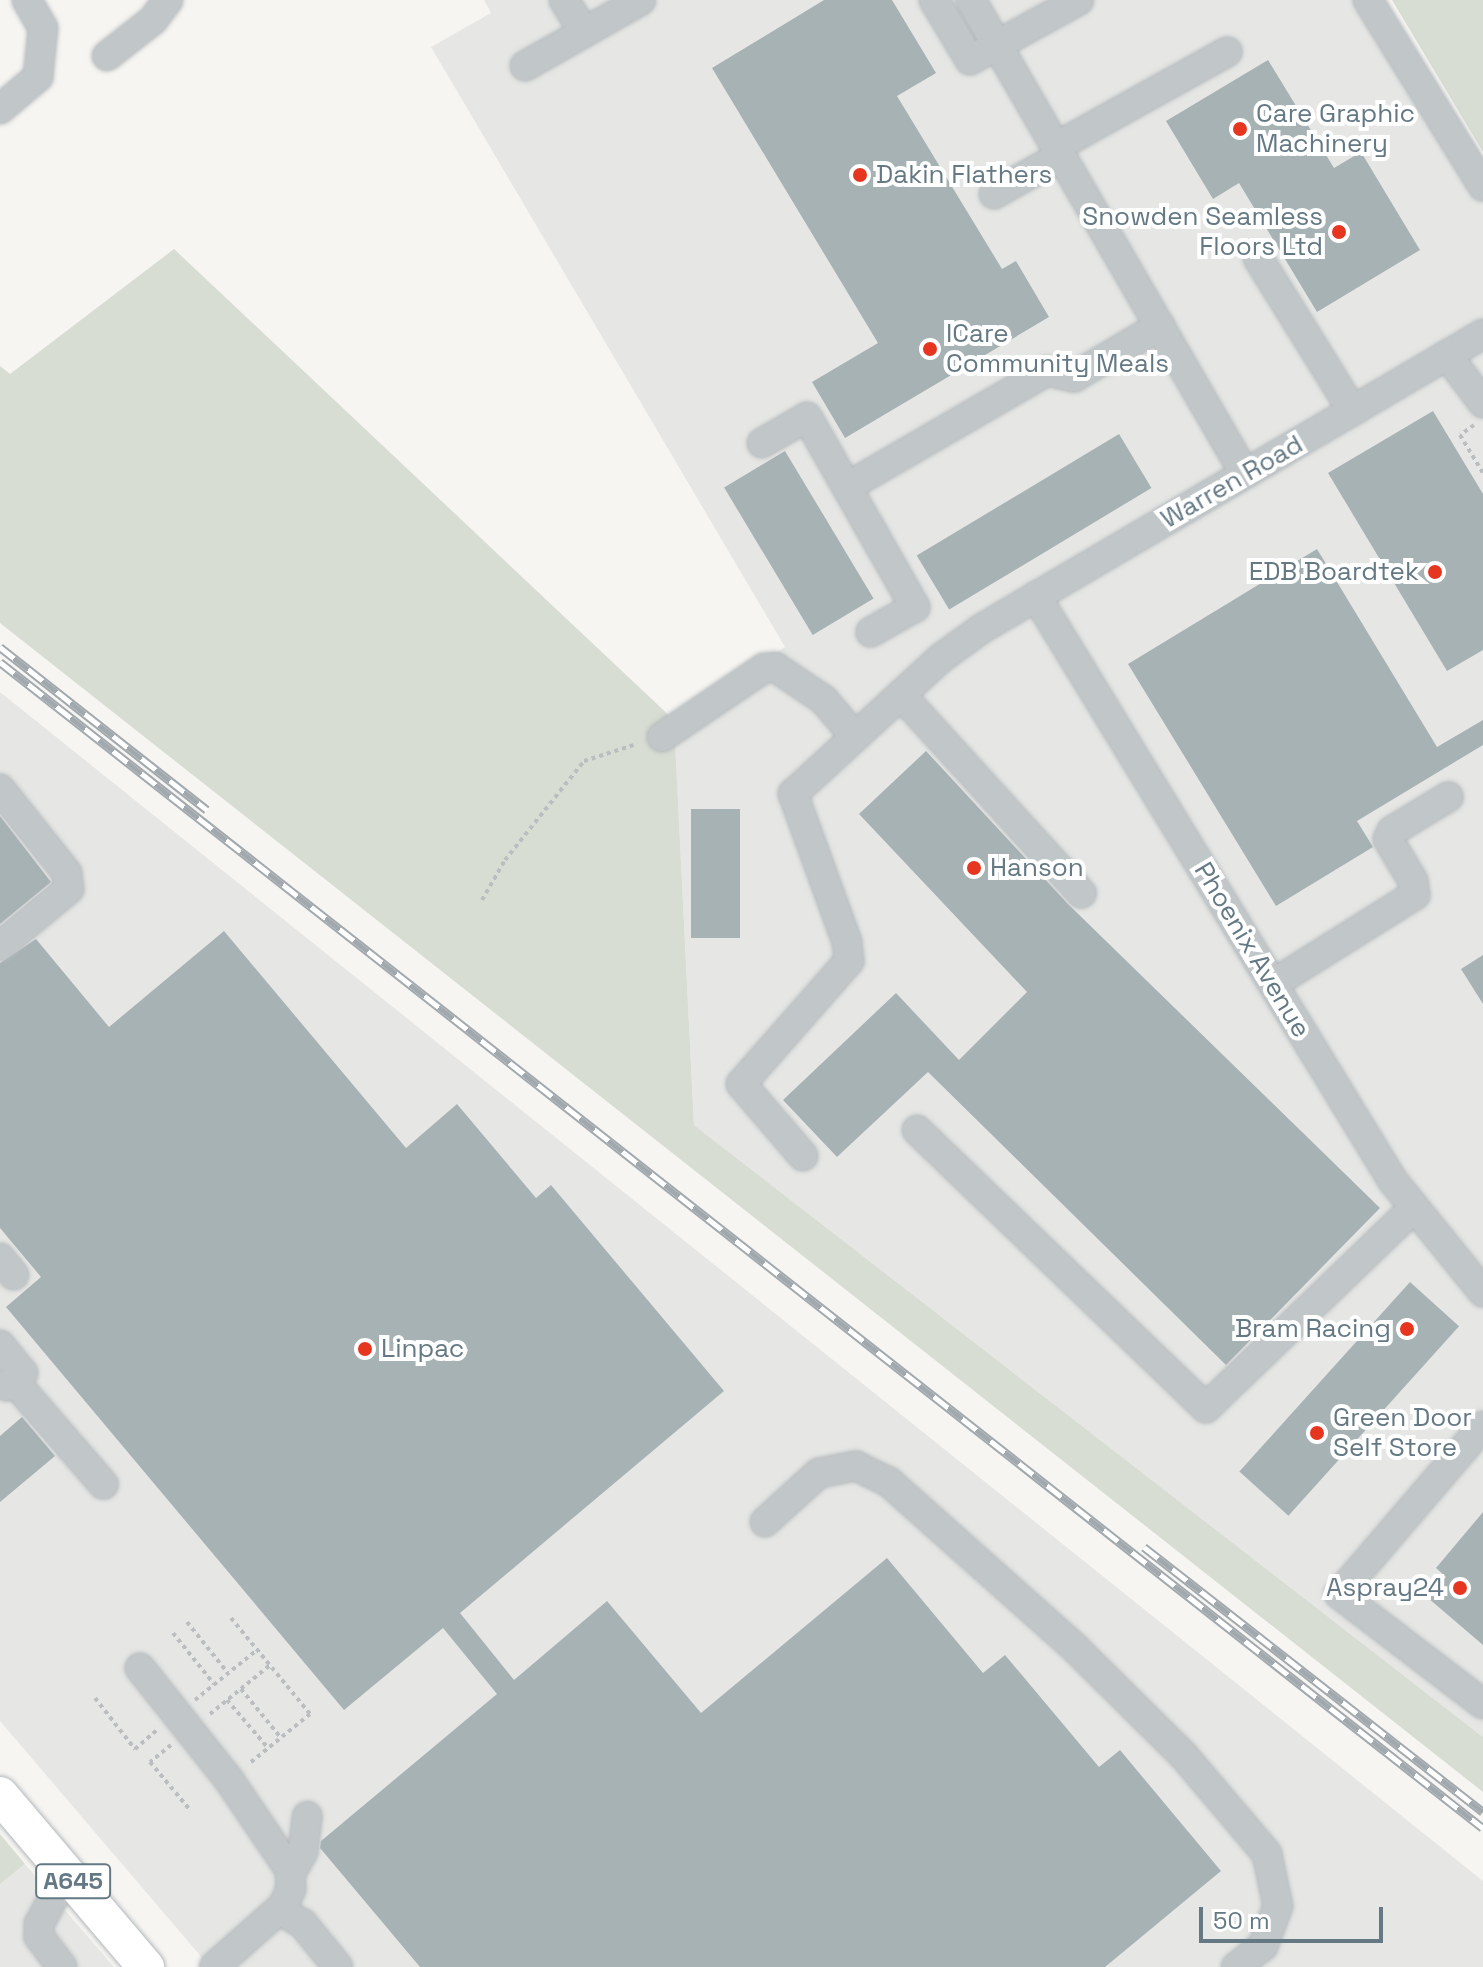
<!DOCTYPE html>
<style>
body{margin:0}
#map{position:relative;width:1483px;height:1967px;overflow:hidden;background:#f6f5f2;font-family:"Space Grotesk",sans-serif}
div>[style]{position:absolute}
.built>*{inset:0;background:#e6e7e5}
.green>*{inset:0;background:#d8ddd3}
.building>*{inset:0;background:#a7b2b5;transform-origin:0 0}
.path>*{height:4px;margin-top:-2px;transform-origin:0;background:repeating-linear-gradient(90deg,#bbbec0 0 4px,transparent 0 8px)}
.roads{filter:drop-shadow(0 0 2px #b4b9bc) drop-shadow(0 0 2px #b4b9bc)}
.minor>*{height:28px;margin:-14px;padding:0 14px;transform-origin:14px;border-radius:14px;background:#c1c6c8}
.major>*{height:36px;margin:-18px;padding:0 18px;transform-origin:18px;border-radius:18px;background:#fff}
.rail>*{height:9px;margin-top:-4.5px;transform-origin:0;background:repeating-linear-gradient(90deg,#fff 0 18px,#a1a9ae 0 36px);box-sizing:border-box;border-block:2px solid #a1a9ae}
.dots>*{width:22px;height:22px;translate:-50% -50%;box-sizing:border-box;border:4px solid #fff;border-radius:50%}
span{translate:-50% -50%;white-space:nowrap;text-align:center;line-height:1.15;-webkit-text-stroke:8px #fff;paint-order:stroke}
.shield-label span{padding:2px 6px;background:#fff;border:2px solid;border-radius:6px;-webkit-text-stroke-width:0}
.shield-label{font-size:24px;color:#647984;font-weight:700}
.poi-label{font-size:26px;color:#647984}
.left{translate:0 -50%;text-align:left}
.right{translate:-100% -50%;text-align:right}
.street-label{font-size:26px;color:#647984}
.scale{position:absolute;left:1199px;top:1907px;width:184px;height:36px;box-sizing:border-box;border:4px solid #647984;border-top:0;padding-left:10px;font-size:24px;line-height:28px;white-space:nowrap;color:#647984;-webkit-text-stroke:6px #fff;paint-order:stroke}
</style>
<div id="map">
<div class="built">
<div style="clip-path:polygon(484px 0,1368px 0,1483px 184px,1483px 1737px,694px 1125px,674px 720px,785px 647px,431px 47px,491px 13px)"></div>
<div style="clip-path:polygon(0 692px,1483px 1881px,1483px 1967px,210px 1967px,0 1721px)"></div>
<div style="clip-path:polygon(25px 1864px,114px 1967px,0 1967px,0 1884px)"></div>
</div>
<div class="green">
<div style="clip-path:polygon(1392px 0,1483px 0,1483px 152px)"></div>
<div style="clip-path:polygon(174px 249px,674px 720px,694px 1125px,1483px 1737px,1483px 1792px,0 623px,0 366px,10px 374px)"></div>
<div style="clip-path:polygon(0 1834px,25px 1864px,0 1884px)"></div>
</div>
<div class="building">
<div style="clip-path:polygon(824px 0,892px 0,936px 73px,897px 96px,1002px 269px,1016px 261px,1049px 317px,845px 438px,812px 382px,878px 343px,712px 68px)"></div>
<div style="clip-path:polygon(1268px 60px,1334px 168px,1361px 152px,1420px 250px,1317px 312px,1239px 183px,1213px 199px,1166px 121px)"></div>
<div style="clip-path:polygon(1433px 411px,1483px 494px,1483px 650px,1447px 671px,1328px 473px)"></div>
<div style="left:1119px;top:434px;width:63px;height:236px;rotate:59deg"></div>
<div style="left:785px;top:451px;width:172px;height:71px;rotate:59deg"></div>
<div style="clip-path:polygon(1317px 549px,1437px 747px,1483px 720px,1483px 745px,1357px 821px,1373px 847px,1276px 906px,1128px 664px)"></div>
<div style="clip-path:polygon(926px 751px,1068px 904px,1380px 1208px,1226px 1365px,928px 1072px,837px 1157px,783px 1100px,896px 993px,959px 1060px,1027px 992px,859px 814px)"></div>
<div style="left:691px;top:809px;width:49px;height:129px"></div>
<div style="clip-path:polygon(0 816px,51px 882px,0 924px)"></div>
<div style="clip-path:polygon(224px 931px,406px 1148px,457px 1104px,536px 1198px,551px 1185px,724px 1391px,460px 1613px,514px 1680px,607px 1601px,701px 1713px,887px 1558px,983px 1673px,1005px 1655px,1099px 1767px,1120px 1750px,1221px 1871px,1105px 1967px,420px 1967px,320px 1848px,321px 1841px,497px 1694px,443px 1628px,344px 1710px,6px 1307px,41px 1277px,0 1228px,0 963px,36px 939px,109px 1027px)"></div>
<div style="clip-path:polygon(1483px 955px,1483px 1004px,1461px 969px)"></div>
<div style="left:1410px;top:1282px;width:66px;height:255px;rotate:42deg"></div>
<div style="clip-path:polygon(22px 1417px,55px 1456px,0 1502px,0 1436px)"></div>
<div style="clip-path:polygon(1483px 1512px,1483px 1645px,1428px 1598px,1446px 1577px,1436px 1568px)"></div>
</div>
<div class="path">
<div style="left:1474px;top:425px;width:17px;rotate:144deg"></div>
<div style="left:1460px;top:435px;width:44px;rotate:58.8deg"></div>
<div style="left:482px;top:900px;width:46px;rotate:-60.1deg"></div>
<div style="left:505px;top:860px;width:127px;rotate:-51.4deg"></div>
<div style="left:584px;top:761px;width:56px;rotate:-17.8deg"></div>
<div style="left:231px;top:1618px;width:124px;rotate:50.5deg"></div>
<div style="left:310px;top:1714px;width:77px;rotate:140.8deg"></div>
<div style="left:187px;top:1622px;width:65px;rotate:51.2deg"></div>
<div style="left:173px;top:1633px;width:65px;rotate:51.2deg"></div>
<div style="left:241px;top:1689px;width:63px;rotate:50.8deg"></div>
<div style="left:95px;top:1698px;width:65px;rotate:51.9deg"></div>
<div style="left:135px;top:1749px;width:29px;rotate:-41deg"></div>
<div style="left:195px;top:1700px;width:80px;rotate:-38.9deg"></div>
<div style="left:227px;top:1700px;width:63px;rotate:49.5deg"></div>
<div style="left:210px;top:1714px;width:77px;rotate:-39.2deg"></div>
<div style="left:171px;top:1745px;width:27px;rotate:141deg"></div>
<div style="left:150px;top:1762px;width:64px;rotate:50.1deg"></div>
</div>
<div class="roads">
<div class="minor">
<div style="left:564px;top:0;width:38px;rotate:58deg"></div>
<div style="left:934px;top:0;width:70px;rotate:59deg"></div>
<div style="left:970px;top:60px;width:124px;rotate:-28.8deg"></div>
<div style="left:971px;top:0;width:547px;rotate:59.97deg"></div>
<div style="left:1368px;top:0;width:219px;rotate:58.3deg"></div>
<div style="left:107px;top:56px;width:58px;rotate:-38deg"></div>
<div style="left:153px;top:20px;width:25px;rotate:-53deg"></div>
<div style="left:525px;top:66px;width:133px;rotate:-29.6deg"></div>
<div style="left:0;top:109px;width:50px;rotate:-40.1deg"></div>
<div style="left:38px;top:77px;width:49px;rotate:-84.2deg"></div>
<div style="left:43px;top:28px;width:32px;rotate:-120deg"></div>
<div style="left:1056px;top:147px;width:196px;rotate:-29.1deg"></div>
<div style="left:994px;top:194px;width:77px;rotate:-29.6deg"></div>
<div style="left:1258px;top:258px;width:180px;rotate:58.2deg"></div>
<div style="left:1447px;top:355px;width:60px;rotate:53.1deg"></div>
<div style="left:762px;top:443px;width:52px;rotate:-30deg"></div>
<div style="left:807px;top:417px;width:219px;rotate:60.4deg"></div>
<div style="left:915px;top:607px;width:51px;rotate:150.4deg"></div>
<div style="left:847px;top:487px;width:231px;rotate:-30.1deg"></div>
<div style="left:1047px;top:371px;width:28px;rotate:13deg"></div>
<div style="left:1074px;top:377px;width:100px;rotate:-30.7deg"></div>
<div style="left:1036px;top:596px;width:685px;rotate:58.61deg"></div>
<div style="left:1393px;top:1181px;width:143px;rotate:51deg"></div>
<div style="left:901px;top:695px;width:268px;rotate:47.7deg"></div>
<div style="left:662px;top:737px;width:123px;rotate:-34.1deg"></div>
<div style="left:764px;top:668px;width:11px;rotate:-5deg"></div>
<div style="left:775px;top:667px;width:59px;rotate:34deg"></div>
<div style="left:824px;top:700px;width:48px;rotate:50deg"></div>
<div style="left:0;top:789px;width:107px;rotate:51.4deg"></div>
<div style="left:67px;top:873px;width:16px;rotate:83deg"></div>
<div style="left:69px;top:889px;width:89px;rotate:140.4deg"></div>
<div style="left:1273px;top:984px;width:168px;rotate:-32.1deg"></div>
<div style="left:1415px;top:895px;width:14px;rotate:-98deg"></div>
<div style="left:1413px;top:881px;width:49px;rotate:-120.8deg"></div>
<div style="left:1388px;top:839px;width:9px;rotate:-63deg"></div>
<div style="left:1392px;top:831px;width:66px;rotate:-31.3deg"></div>
<div style="left:917px;top:1130px;width:401px;rotate:43.9deg"></div>
<div style="left:1206px;top:1408px;width:289px;rotate:-43.9deg"></div>
<div style="left:803px;top:1156px;width:95px;rotate:-130.7deg"></div>
<div style="left:741px;top:1084px;width:164px;rotate:-48.7deg"></div>
<div style="left:849px;top:961px;width:19px;rotate:-96deg"></div>
<div style="left:847px;top:942px;width:158px;rotate:-110deg"></div>
<div style="left:793px;top:794px;width:201px;rotate:-42.6deg"></div>
<div style="left:941px;top:658px;width:49px;rotate:-35.9deg"></div>
<div style="left:981px;top:629px;width:582px;rotate:-30.44deg"></div>
<div style="left:0;top:1258px;width:22px;rotate:51deg"></div>
<div style="left:0;top:1345px;width:36px;rotate:51deg"></div>
<div style="left:23px;top:1373px;width:21px;rotate:141deg"></div>
<div style="left:13px;top:1380px;width:138px;rotate:49.1deg"></div>
<div style="left:1483px;top:1426px;width:221px;rotate:130.6deg"></div>
<div style="left:1339px;top:1594px;width:181px;rotate:37.4deg"></div>
<div style="left:765px;top:1522px;width:73px;rotate:-42.2deg"></div>
<div style="left:819px;top:1473px;width:38px;rotate:-11deg"></div>
<div style="left:856px;top:1466px;width:37px;rotate:26deg"></div>
<div style="left:889px;top:1482px;width:249px;rotate:41.7deg"></div>
<div style="left:1075px;top:1648px;width:153px;rotate:44.7deg"></div>
<div style="left:1184px;top:1756px;width:128px;rotate:49.7deg"></div>
<div style="left:1267px;top:1854px;width:53px;rotate:78.1deg"></div>
<div style="left:1278px;top:1906px;width:43px;rotate:110.6deg"></div>
<div style="left:1263px;top:1946px;width:34px;rotate:142deg"></div>
<div style="left:140px;top:1668px;width:143px;rotate:51.5deg"></div>
<div style="left:229px;top:1780px;width:109px;rotate:55.9deg"></div>
<div style="left:290px;top:1870px;width:19px;rotate:87deg"></div>
<div style="left:291px;top:1889px;width:19px;rotate:115deg"></div>
<div style="left:283px;top:1906px;width:92px;rotate:138.5deg"></div>
<div style="left:291px;top:1873px;width:25px;rotate:-61deg"></div>
<div style="left:303px;top:1851px;width:35px;rotate:-83deg"></div>
<div style="left:279px;top:1910px;width:28px;rotate:30deg"></div>
<div style="left:303px;top:1924px;width:55px;rotate:50.9deg"></div>
<div style="left:62px;top:1967px;width:39px;rotate:-127deg"></div>
<div style="left:39px;top:1936px;width:12px;rotate:-90deg"></div>
<div style="left:39px;top:1924px;width:58px;rotate:-61.2deg"></div>
</div>
<div class="major">
<div style="left:0;top:1795px;width:226px;rotate:49.7deg"></div>
</div>
</div>
<div class="rail">
<div style="left:0;top:647px;width:263px;rotate:38.2deg"></div>
<div style="left:0;top:662px;width:1886px;rotate:38.18deg"></div>
<div style="left:1144px;top:1547px;width:430px;rotate:38deg"></div>
</div>
<div class="dots">
<div style="left:1240px;top:129px;background:#e73620"></div>
<div style="left:860px;top:175px;background:#e73620"></div>
<div style="left:1339px;top:232px;background:#e73620"></div>
<div style="left:930px;top:349px;background:#e73620"></div>
<div style="left:1435px;top:572px;background:#e73620"></div>
<div style="left:974px;top:868px;background:#e73620"></div>
<div style="left:1407px;top:1329px;background:#e73620"></div>
<div style="left:365px;top:1349px;background:#e73620"></div>
<div style="left:1317px;top:1433px;background:#e73620"></div>
<div style="left:1460px;top:1588px;background:#e73620"></div>
</div>
<div class="shield-label">
<span style="left:73px;top:1881px">A645</span>
</div>
<div class="poi-label">
<span class="left" style="left:1256px;top:129px">Care Graphic<br>Machinery</span>
<span class="left" style="left:876px;top:175px">Dakin Flathers</span>
<span class="right" style="left:1323px;top:232px">Snowden Seamless<br>Floors Ltd</span>
<span class="left" style="left:946px;top:349px">ICare<br>Community Meals</span>
<span class="right" style="left:1419px;top:572px">EDB Boardtek</span>
<span class="left" style="left:990px;top:868px">Hanson</span>
<span class="right" style="left:1391px;top:1329px">Bram Racing</span>
<span class="left" style="left:381px;top:1349px">Linpac</span>
<span class="left" style="left:1333px;top:1433px">Green Door<br>Self Store</span>
<span class="right" style="left:1444px;top:1588px">Aspray24</span>
</div>
<div class="street-label">
<span style="left:1232px;top:482px;rotate:-30deg">Warren Road</span>
<span style="left:1252px;top:950px;rotate:59deg">Phoenix Avenue</span>
</div>
<div class="scale">50 m</div>
</div>
